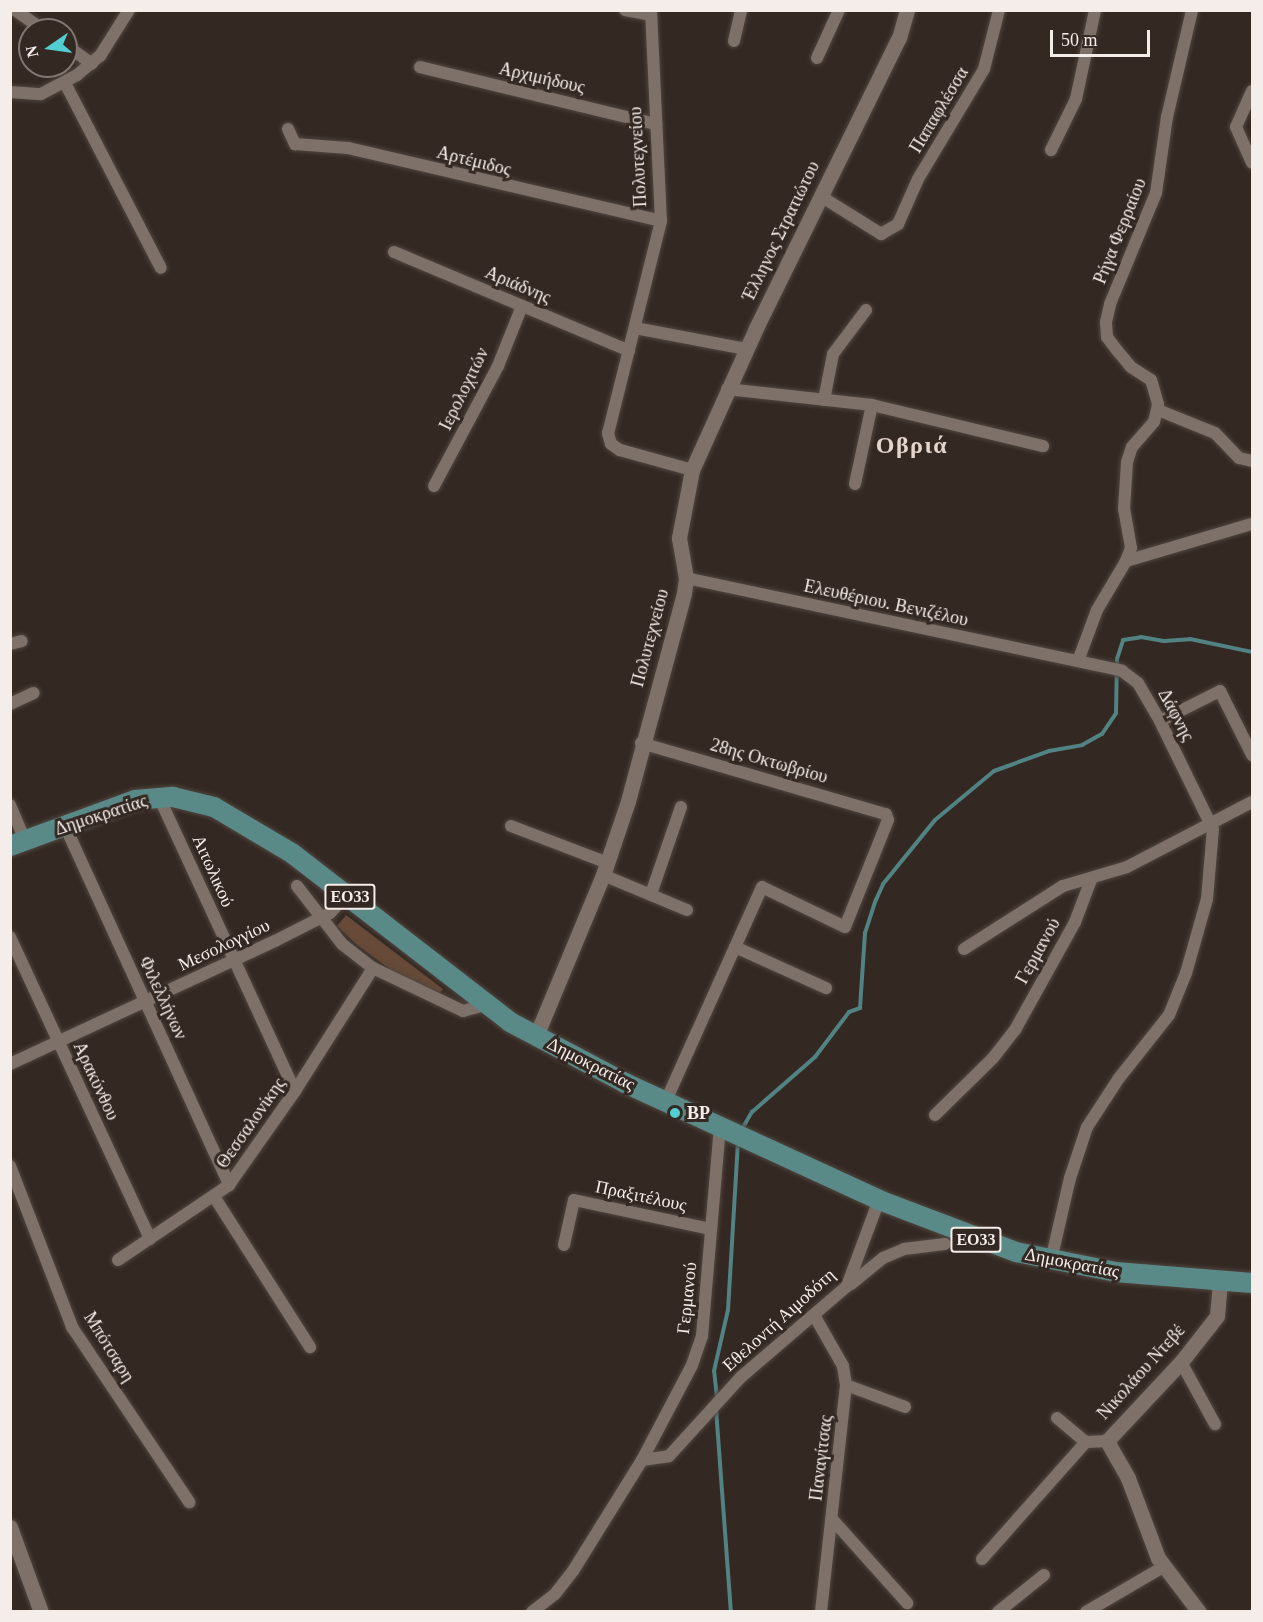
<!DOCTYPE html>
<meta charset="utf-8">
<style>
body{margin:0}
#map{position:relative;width:1263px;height:1622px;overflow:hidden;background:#342822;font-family:Georgia,serif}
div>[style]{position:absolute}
.green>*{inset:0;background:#674a38}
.stream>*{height:4px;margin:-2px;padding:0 2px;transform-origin:2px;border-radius:2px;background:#518384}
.roads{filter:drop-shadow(0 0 2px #4f4640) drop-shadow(0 0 2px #4f4640)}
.minor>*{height:12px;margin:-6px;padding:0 6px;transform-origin:6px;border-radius:6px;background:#7e7169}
.tertiary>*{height:15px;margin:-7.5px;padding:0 7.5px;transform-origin:7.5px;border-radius:7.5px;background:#7e7169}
.primary>*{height:20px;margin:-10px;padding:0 10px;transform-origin:10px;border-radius:10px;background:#598a88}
.dots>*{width:16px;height:16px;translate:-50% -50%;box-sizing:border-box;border:3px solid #342822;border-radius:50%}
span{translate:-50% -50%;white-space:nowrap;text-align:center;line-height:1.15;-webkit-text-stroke:6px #342822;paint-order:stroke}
.shield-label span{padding:2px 4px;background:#342822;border:2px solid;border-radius:4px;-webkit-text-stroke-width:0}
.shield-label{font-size:16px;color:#f5ede9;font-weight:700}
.street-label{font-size:18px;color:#f5ede9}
.poi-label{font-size:18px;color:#f5ede9;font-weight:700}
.left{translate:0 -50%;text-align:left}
.district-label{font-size:24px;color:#e4d5cd;font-weight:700;letter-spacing:1.5px}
.frame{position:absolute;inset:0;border:12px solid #f5ede9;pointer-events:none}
.north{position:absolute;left:18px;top:18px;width:60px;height:60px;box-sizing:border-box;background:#342822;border:2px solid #817772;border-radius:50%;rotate:257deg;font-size:16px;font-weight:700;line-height:24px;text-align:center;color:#f5ede9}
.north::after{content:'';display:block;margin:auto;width:21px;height:27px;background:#52cdd0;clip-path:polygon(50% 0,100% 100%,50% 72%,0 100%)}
.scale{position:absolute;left:1050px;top:30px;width:100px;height:27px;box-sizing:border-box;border:3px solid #f5ede9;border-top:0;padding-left:8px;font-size:18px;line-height:21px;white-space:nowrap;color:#f5ede9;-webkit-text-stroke:4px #342822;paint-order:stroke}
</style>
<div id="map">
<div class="green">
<div style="clip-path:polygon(346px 915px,443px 989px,440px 993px,390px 969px,357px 945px,337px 926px)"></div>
</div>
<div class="stream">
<div style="left:742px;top:1129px;width:20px;rotate:-60deg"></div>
<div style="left:752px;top:1112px;width:84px;rotate:-41.1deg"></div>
<div style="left:815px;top:1057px;width:56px;rotate:-52.9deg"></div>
<div style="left:849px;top:1012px;width:12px;rotate:-20deg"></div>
<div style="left:860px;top:1008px;width:75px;rotate:-86.2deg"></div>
<div style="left:865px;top:933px;width:35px;rotate:-72deg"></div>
<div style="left:876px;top:900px;width:17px;rotate:-66deg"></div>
<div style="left:883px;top:884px;width:82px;rotate:-50.9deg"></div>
<div style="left:935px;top:820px;width:77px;rotate:-39.7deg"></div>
<div style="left:994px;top:771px;width:59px;rotate:-20deg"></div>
<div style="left:1049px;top:751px;width:34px;rotate:-10deg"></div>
<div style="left:1082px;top:745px;width:23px;rotate:-29deg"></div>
<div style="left:1102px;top:734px;width:25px;rotate:-56deg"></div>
<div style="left:1116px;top:713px;width:54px;rotate:-88.9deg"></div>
<div style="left:1117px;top:659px;width:20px;rotate:-72deg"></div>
<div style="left:1123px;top:640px;width:18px;rotate:-9deg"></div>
<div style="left:1141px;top:637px;width:23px;rotate:10deg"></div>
<div style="left:1164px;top:641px;width:26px;rotate:-4deg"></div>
<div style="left:1190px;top:639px;width:63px;rotate:11.8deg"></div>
<div style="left:717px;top:1398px;width:27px;rotate:-96deg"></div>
<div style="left:714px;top:1371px;width:63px;rotate:-77.1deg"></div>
<div style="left:728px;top:1310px;width:169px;rotate:-86.6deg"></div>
<div style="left:716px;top:1409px;width:204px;rotate:85.8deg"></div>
</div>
<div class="roads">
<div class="minor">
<div style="left:15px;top:10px;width:35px;rotate:35deg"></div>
<div style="left:625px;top:10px;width:26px;rotate:11deg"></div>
<div style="left:651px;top:10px;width:211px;rotate:87.3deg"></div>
<div style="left:661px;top:221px;width:219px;rotate:104deg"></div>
<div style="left:608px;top:433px;width:11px;rotate:75deg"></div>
<div style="left:611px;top:444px;width:11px;rotate:34deg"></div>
<div style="left:620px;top:450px;width:75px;rotate:15.5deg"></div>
<div style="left:734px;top:41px;width:32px;rotate:-77deg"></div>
<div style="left:66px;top:45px;width:32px;rotate:36deg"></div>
<div style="left:817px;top:58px;width:53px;rotate:-65.4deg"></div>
<div style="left:420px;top:67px;width:243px;rotate:13.6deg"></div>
<div style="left:65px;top:83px;width:208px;rotate:62.6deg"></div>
<div style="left:1252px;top:91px;width:39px;rotate:114deg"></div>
<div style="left:1236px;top:127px;width:39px;rotate:66deg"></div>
<div style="left:10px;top:92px;width:31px;rotate:4deg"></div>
<div style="left:41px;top:94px;width:41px;rotate:-27.8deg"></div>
<div style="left:77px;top:75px;width:30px;rotate:-40deg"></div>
<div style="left:100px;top:56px;width:54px;rotate:-57.8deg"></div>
<div style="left:288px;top:129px;width:17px;rotate:65deg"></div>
<div style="left:295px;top:144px;width:53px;rotate:4.3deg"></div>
<div style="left:348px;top:148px;width:321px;rotate:13.1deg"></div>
<div style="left:1051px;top:150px;width:57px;rotate:-63.9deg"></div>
<div style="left:1076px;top:99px;width:91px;rotate:-77.9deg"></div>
<div style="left:822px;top:197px;width:70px;rotate:32.1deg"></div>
<div style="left:881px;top:234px;width:20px;rotate:-30deg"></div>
<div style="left:898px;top:224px;width:49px;rotate:-66deg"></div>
<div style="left:918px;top:179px;width:128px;rotate:-59deg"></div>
<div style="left:984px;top:69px;width:61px;rotate:-75.7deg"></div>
<div style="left:394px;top:252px;width:255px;rotate:22.8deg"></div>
<div style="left:635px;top:328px;width:113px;rotate:10.7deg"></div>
<div style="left:727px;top:389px;width:146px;rotate:6.3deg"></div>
<div style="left:872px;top:405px;width:176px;rotate:13.5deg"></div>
<div style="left:824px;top:400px;width:47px;rotate:-78.9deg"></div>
<div style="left:833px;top:354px;width:55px;rotate:-53.1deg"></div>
<div style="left:1158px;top:410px;width:61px;rotate:22deg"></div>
<div style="left:1215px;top:433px;width:35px;rotate:46deg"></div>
<div style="left:1239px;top:458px;width:13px;rotate:13deg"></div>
<div style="left:855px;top:484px;width:81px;rotate:-77.9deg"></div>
<div style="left:434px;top:486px;width:136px;rotate:-61.9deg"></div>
<div style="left:498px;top:366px;width:65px;rotate:-68.2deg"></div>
<div style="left:1126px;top:561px;width:14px;rotate:-69deg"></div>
<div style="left:1131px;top:548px;width:40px;rotate:-100deg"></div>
<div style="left:1124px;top:509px;width:47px;rotate:-86.3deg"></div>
<div style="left:1127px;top:462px;width:16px;rotate:-72deg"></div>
<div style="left:1132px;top:447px;width:33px;rotate:-49deg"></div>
<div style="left:1154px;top:422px;width:18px;rotate:-77deg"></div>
<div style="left:1158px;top:404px;width:25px;rotate:-106deg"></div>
<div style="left:1151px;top:380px;width:24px;rotate:-147deg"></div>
<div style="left:1131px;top:367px;width:23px;rotate:-130deg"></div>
<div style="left:1116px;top:349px;width:15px;rotate:-127deg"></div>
<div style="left:1107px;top:337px;width:15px;rotate:-94deg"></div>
<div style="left:1106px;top:322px;width:18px;rotate:-77deg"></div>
<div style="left:1110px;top:304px;width:120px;rotate:-67.5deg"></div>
<div style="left:1156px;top:193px;width:77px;rotate:-81.8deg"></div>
<div style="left:1167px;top:117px;width:110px;rotate:-76.8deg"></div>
<div style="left:686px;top:578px;width:446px;rotate:12deg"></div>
<div style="left:1122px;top:671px;width:20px;rotate:37deg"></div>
<div style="left:1138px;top:683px;width:44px;rotate:59.9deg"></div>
<div style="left:1160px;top:721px;width:120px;rotate:63.9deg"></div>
<div style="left:1213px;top:829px;width:70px;rotate:94.9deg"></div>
<div style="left:1207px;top:899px;width:77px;rotate:105.8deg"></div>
<div style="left:1186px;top:973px;width:45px;rotate:112deg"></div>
<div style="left:1169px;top:1015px;width:80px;rotate:128.4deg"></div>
<div style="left:1119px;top:1078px;width:59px;rotate:123.1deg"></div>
<div style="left:1087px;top:1127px;width:54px;rotate:108.4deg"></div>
<div style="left:1070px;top:1178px;width:84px;rotate:103deg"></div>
<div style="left:10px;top:644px;width:12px;rotate:-14deg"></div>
<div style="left:1078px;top:661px;width:54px;rotate:-69.6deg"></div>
<div style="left:1097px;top:610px;width:57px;rotate:-59.4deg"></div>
<div style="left:1126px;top:561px;width:131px;rotate:-16.4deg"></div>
<div style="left:10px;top:704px;width:26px;rotate:-25deg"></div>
<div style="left:1160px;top:721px;width:67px;rotate:-26.6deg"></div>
<div style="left:1220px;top:691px;width:72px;rotate:63.4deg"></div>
<div style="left:641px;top:743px;width:255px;rotate:16.2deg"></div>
<div style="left:886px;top:814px;width:6px;rotate:72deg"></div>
<div style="left:888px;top:820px;width:115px;rotate:111.9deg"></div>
<div style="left:845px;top:927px;width:92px;rotate:-154.3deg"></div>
<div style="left:762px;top:887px;width:235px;rotate:114.2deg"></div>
<div style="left:159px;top:797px;width:324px;rotate:65.2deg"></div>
<div style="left:10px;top:805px;width:39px;rotate:67deg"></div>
<div style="left:65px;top:826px;width:395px;rotate:65.4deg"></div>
<div style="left:511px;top:826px;width:104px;rotate:20.9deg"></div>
<div style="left:603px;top:875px;width:91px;rotate:22.6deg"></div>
<div style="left:297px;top:886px;width:73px;rotate:52.2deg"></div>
<div style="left:342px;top:944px;width:39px;rotate:38deg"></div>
<div style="left:373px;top:968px;width:100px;rotate:25.5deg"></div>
<div style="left:463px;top:1011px;width:23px;rotate:-15deg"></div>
<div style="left:651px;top:894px;width:92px;rotate:-71deg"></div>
<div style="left:10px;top:937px;width:333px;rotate:65.1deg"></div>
<div style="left:735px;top:947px;width:100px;rotate:24.3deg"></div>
<div style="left:964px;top:949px;width:117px;rotate:-32.5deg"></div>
<div style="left:1063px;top:886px;width:67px;rotate:-16.5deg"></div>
<div style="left:1127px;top:867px;width:141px;rotate:-27.5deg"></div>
<div style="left:10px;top:1064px;width:292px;rotate:-24.9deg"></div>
<div style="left:275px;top:941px;width:62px;rotate:-27deg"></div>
<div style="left:330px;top:913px;width:25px;rotate:-47deg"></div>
<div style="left:935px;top:1115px;width:81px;rotate:-44.5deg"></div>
<div style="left:993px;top:1058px;width:36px;rotate:-52deg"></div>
<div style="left:1015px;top:1030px;width:124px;rotate:-60.9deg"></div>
<div style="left:1075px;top:922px;width:45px;rotate:-69.1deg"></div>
<div style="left:10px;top:1166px;width:173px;rotate:68.9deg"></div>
<div style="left:72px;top:1327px;width:211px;rotate:56.2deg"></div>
<div style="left:215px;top:1198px;width:177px;rotate:57.5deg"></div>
<div style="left:564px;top:1245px;width:46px;rotate:-77.5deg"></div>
<div style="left:574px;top:1200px;width:140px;rotate:12deg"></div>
<div style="left:118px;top:1260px;width:134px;rotate:-34deg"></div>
<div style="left:229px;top:1185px;width:115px;rotate:-54.9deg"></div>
<div style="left:295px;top:1091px;width:146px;rotate:-57.6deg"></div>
<div style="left:851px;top:1284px;width:41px;rotate:-39.1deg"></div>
<div style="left:883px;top:1258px;width:23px;rotate:-23deg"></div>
<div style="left:904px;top:1249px;width:41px;rotate:-7deg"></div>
<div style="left:814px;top:1315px;width:59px;rotate:60.4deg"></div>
<div style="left:843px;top:1366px;width:19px;rotate:81deg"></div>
<div style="left:846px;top:1385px;width:228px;rotate:96.3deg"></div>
<div style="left:1181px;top:1362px;width:71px;rotate:61.3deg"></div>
<div style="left:846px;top:1385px;width:63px;rotate:20.4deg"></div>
<div style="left:1057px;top:1418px;width:38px;rotate:40deg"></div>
<div style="left:1086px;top:1442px;width:21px;rotate:-3deg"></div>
<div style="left:642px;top:1460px;width:107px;rotate:-62.2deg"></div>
<div style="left:692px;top:1365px;width:31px;rotate:-71deg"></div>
<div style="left:702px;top:1336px;width:211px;rotate:-85.1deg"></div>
<div style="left:832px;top:1519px;width:113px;rotate:48.2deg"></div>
<div style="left:982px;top:1559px;width:157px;rotate:-48.4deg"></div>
<div style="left:532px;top:1612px;width:29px;rotate:-38deg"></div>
<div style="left:555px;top:1594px;width:29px;rotate:-52deg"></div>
<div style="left:573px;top:1571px;width:131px;rotate:-58.1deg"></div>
<div style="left:642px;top:1460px;width:27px;rotate:-8deg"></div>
<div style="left:669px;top:1456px;width:107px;rotate:-47.7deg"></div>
<div style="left:741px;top:1377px;width:140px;rotate:-40.6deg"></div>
<div style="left:847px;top:1286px;width:92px;rotate:-69.6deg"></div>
<div style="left:998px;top:1612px;width:59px;rotate:-38.8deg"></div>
<div style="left:1086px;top:1612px;width:89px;rotate:-30.3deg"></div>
</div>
<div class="tertiary">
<div style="left:536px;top:1036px;width:174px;rotate:-67.4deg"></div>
<div style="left:603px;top:875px;width:78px;rotate:-71.3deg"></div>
<div style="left:628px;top:801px;width:215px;rotate:-74.9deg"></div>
<div style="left:684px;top:593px;width:15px;rotate:-82deg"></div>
<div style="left:686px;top:578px;width:41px;rotate:-99.9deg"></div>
<div style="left:679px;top:538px;width:69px;rotate:-79.2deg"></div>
<div style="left:692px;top:470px;width:156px;rotate:-65.7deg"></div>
<div style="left:756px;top:328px;width:323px;rotate:-63.8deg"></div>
<div style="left:899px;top:38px;width:29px;rotate:-74deg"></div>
<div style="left:10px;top:1527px;width:90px;rotate:70deg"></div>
<div style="left:1199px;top:1612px;width:68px;rotate:-127.2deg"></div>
<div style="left:1158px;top:1558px;width:85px;rotate:-110.6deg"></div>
<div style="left:1128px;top:1478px;width:43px;rotate:-119.6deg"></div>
<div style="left:1107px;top:1441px;width:108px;rotate:-46.9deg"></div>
<div style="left:1181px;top:1362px;width:58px;rotate:-52deg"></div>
<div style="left:1217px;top:1316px;width:33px;rotate:-85deg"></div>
</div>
<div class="primary">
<div style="left:10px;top:846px;width:133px;rotate:-20.2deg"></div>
<div style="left:135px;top:800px;width:38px;rotate:-5deg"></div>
<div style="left:173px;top:797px;width:42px;rotate:13.7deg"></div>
<div style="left:214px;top:807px;width:92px;rotate:30.7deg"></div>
<div style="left:293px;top:854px;width:274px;rotate:37.7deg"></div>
<div style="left:510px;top:1022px;width:130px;rotate:27.9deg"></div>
<div style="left:625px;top:1083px;width:280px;rotate:24.7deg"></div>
<div style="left:879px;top:1200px;width:147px;rotate:20.8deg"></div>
<div style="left:1016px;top:1252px;width:102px;rotate:11.3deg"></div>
<div style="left:1116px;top:1272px;width:136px;rotate:4.6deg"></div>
</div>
</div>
<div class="dots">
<div style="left:675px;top:1113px;background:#52cdd0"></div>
</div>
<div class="shield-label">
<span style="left:350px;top:897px">ΕΟ33</span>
<span style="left:976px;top:1240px">ΕΟ33</span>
</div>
<div class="street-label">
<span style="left:542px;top:78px;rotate:13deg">Αρχιμήδους</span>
<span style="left:939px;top:110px;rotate:-59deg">Παπαφλέσσα</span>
<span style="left:638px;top:157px;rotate:-93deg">Πολυτεχνείου</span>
<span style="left:474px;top:161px;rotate:14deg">Αρτέμιδος</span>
<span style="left:781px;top:231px;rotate:-64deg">Έλληνος Στρατιώτου</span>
<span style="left:1120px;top:231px;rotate:-68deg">Ρήγα Φερραίου</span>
<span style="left:518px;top:285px;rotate:23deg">Αριάδνης</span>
<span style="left:464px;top:389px;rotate:-64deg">Ιερολοχιτών</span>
<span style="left:886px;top:603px;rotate:12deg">Ελευθέριου. Βενιζέλου</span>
<span style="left:650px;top:638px;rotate:-75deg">Πολυτεχνείου</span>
<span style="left:1176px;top:715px;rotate:62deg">Δάφνης</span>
<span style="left:769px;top:761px;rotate:16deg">28ης Οκτωβρίου</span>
<span style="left:101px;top:815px;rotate:-18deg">Δημοκρατίας</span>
<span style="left:213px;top:871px;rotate:66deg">Αιτωλικού</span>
<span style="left:224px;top:945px;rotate:-25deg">Μεσολογγίου</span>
<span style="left:1038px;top:951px;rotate:-61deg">Γερμανού</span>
<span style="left:163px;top:998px;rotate:65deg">Φιλελλήνων</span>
<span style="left:591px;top:1064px;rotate:27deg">Δημοκρατίας</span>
<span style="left:96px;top:1081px;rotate:65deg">Αρακύνθου</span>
<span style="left:251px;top:1123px;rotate:-55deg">Θεσσαλονίκης</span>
<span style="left:641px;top:1196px;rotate:12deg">Πραξιτέλους</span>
<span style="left:1072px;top:1263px;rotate:11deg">Δημοκρατίας</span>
<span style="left:687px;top:1298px;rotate:-84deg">Γερμανού</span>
<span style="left:779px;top:1320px;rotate:-42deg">Εθελοντή Αιμοδότη</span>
<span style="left:109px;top:1347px;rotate:58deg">Μπότσαρη</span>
<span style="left:1141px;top:1372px;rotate:-48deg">Νικολάου Ντεβέ</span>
<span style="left:821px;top:1458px;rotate:-83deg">Παναγίτσας</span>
</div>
<div class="poi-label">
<span class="left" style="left:687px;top:1113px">BP</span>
</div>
<div class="district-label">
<span style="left:912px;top:446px">Οβριά</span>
</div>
<div class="frame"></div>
<div class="north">N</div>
<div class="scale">50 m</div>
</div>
